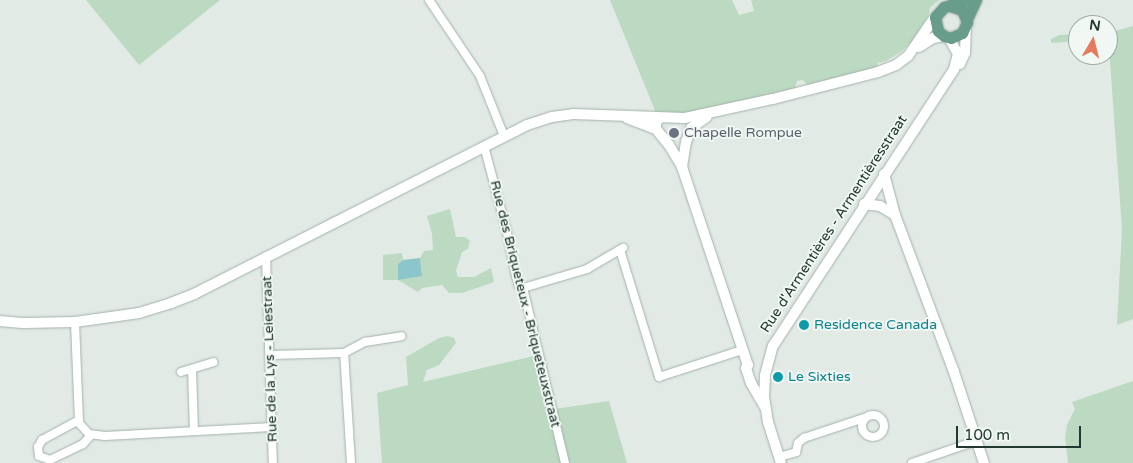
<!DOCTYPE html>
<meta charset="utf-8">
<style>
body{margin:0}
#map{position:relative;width:1133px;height:463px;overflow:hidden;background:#e1eae5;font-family:"Varela Round",sans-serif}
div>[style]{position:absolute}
.green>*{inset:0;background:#bbdac1}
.water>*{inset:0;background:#8cc6cb}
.roads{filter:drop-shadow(0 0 1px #a4b1ab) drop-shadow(0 0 1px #a4b1ab)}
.street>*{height:8px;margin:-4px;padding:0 4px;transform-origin:4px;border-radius:4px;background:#fff}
.street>.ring{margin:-4px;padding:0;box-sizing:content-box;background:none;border:8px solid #fff;border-radius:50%}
.secondary>*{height:10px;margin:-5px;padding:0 5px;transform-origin:5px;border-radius:5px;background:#fff}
.primary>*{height:11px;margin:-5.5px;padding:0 5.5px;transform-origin:5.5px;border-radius:5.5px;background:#689c8b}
.dots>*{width:14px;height:14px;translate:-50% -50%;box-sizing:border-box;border:2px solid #f1f7f3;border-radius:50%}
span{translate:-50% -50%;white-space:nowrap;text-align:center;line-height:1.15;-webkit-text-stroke:4px #f1f7f3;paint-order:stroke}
.worship-label{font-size:14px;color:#5b616d}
.left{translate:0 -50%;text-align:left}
.street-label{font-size:14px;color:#223931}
.culture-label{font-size:14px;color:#0d838f}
.north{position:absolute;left:1068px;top:15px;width:50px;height:50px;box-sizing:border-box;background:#f1f7f3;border:1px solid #9eaba5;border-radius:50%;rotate:8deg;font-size:14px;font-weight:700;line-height:20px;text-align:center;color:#223931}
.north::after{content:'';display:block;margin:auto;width:18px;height:22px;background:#e77961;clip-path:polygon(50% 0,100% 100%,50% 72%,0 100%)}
.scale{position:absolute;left:956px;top:426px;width:125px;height:22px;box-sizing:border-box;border:2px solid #223931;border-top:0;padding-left:6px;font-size:15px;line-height:18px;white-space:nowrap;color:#223931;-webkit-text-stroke:4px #f1f7f3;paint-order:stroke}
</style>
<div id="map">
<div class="green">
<div style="clip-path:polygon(86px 0,220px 0,139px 65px)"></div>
<div style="clip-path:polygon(610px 0,732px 0,739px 15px,754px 11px,751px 0,939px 0,930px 8px,928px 16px,913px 40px,902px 51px,886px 61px,877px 63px,877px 68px,808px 86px,803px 80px,797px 81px,795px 88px,689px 113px,656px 113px)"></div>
<div style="clip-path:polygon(1133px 26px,1133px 319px,1117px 325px,1122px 229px,1108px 33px)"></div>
<div style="clip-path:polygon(1078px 34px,1078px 41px,1051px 43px,1051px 39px,1059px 35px)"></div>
<div style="clip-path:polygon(450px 209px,456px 237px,465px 237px,470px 241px,468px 249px,462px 252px,456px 271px,458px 277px,474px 277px,491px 268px,494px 282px,462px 293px,449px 293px,442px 285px,422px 288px,418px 292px,398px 280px,383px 280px,383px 255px,402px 253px,403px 260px,398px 264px,422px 276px,420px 258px,424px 251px,433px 250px,432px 234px,427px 216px)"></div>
<div style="clip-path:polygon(448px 336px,454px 338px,456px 343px,439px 365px,427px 370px,423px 382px,534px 356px,548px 410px,609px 401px,627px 463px,382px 463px,377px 393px,408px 385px,406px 357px,439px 338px)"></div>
<div style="clip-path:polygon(1133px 381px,1133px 463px,1068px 463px,1065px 438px,1067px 425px,1075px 409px,1072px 402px)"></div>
</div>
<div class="water">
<div style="clip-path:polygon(420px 258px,422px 276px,398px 280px,398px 264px,403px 260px)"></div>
</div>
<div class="roads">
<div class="street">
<div style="left:429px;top:0;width:92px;rotate:56.1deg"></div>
<div style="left:480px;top:76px;width:65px;rotate:68.2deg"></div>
<div style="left:484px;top:146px;width:85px;rotate:75deg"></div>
<div style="left:506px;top:228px;width:49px;rotate:78.2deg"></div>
<div style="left:516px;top:276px;width:10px;rotate:73deg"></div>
<div style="left:519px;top:286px;width:4px;rotate:27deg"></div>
<div style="left:523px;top:288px;width:180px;rotate:76.5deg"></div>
<div style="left:620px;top:250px;width:133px;rotate:72.9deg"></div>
<div style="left:659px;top:377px;width:87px;rotate:-18deg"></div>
<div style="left:266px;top:256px;width:207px;rotate:88.1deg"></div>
<div style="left:523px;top:288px;width:67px;rotate:-16.5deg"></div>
<div style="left:587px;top:269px;width:42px;rotate:-30.3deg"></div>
<div style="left:75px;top:322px;width:101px;rotate:87.7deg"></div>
<div style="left:79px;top:423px;width:15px;rotate:48deg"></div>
<div style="left:89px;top:434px;width:16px;rotate:7deg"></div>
<div style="left:105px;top:436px;width:167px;rotate:-3.1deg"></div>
<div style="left:271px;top:355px;width:73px;rotate:-1.6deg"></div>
<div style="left:192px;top:369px;width:62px;rotate:88.2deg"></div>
<div style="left:181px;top:372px;width:34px;rotate:-17deg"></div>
<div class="ring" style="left:862px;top:415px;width:14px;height:14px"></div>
<div style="left:79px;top:420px;width:42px;rotate:151.6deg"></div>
<div style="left:42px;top:440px;width:8px;rotate:120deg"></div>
<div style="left:38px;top:447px;width:9px;rotate:84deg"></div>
<div style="left:39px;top:456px;width:12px;rotate:20deg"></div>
<div style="left:50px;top:460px;width:37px;rotate:-26deg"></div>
<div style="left:83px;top:444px;width:12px;rotate:-48deg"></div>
<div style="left:779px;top:457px;width:18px;rotate:-16deg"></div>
<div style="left:796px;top:452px;width:9px;rotate:-77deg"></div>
<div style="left:798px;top:443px;width:8px;rotate:-40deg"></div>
<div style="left:804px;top:438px;width:63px;rotate:-18.4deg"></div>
<div style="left:351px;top:463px;width:110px;rotate:-93.6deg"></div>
<div style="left:344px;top:353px;width:24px;rotate:-28deg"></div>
<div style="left:365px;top:342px;width:37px;rotate:-9deg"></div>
<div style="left:912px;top:463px;width:68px;rotate:-19deg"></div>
</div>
<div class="secondary">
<div style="left:919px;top:47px;width:17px;rotate:-33deg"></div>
<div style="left:933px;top:38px;width:11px;rotate:-10deg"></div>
<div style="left:960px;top:64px;width:12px;rotate:-66deg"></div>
<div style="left:965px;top:53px;width:25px;rotate:-88deg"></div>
<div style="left:627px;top:118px;width:31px;rotate:21deg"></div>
<div style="left:660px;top:118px;width:6px;rotate:135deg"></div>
<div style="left:656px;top:122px;width:7px;rotate:90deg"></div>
<div style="left:656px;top:129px;width:21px;rotate:51deg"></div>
<div style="left:669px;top:145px;width:26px;rotate:59deg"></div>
<div style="left:682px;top:167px;width:209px;rotate:71.6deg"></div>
<div style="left:748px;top:365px;width:4px;rotate:124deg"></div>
<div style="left:746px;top:368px;width:16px;rotate:72deg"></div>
<div style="left:751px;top:383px;width:28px;rotate:60deg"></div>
<div style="left:682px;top:167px;width:25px;rotate:-81deg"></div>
<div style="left:686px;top:142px;width:15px;rotate:-70deg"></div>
<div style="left:691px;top:128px;width:19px;rotate:-35deg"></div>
<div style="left:884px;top:174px;width:42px;rotate:75deg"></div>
<div style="left:895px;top:215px;width:168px;rotate:69.4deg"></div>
<div style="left:954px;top:372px;width:96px;rotate:71.8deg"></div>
<div style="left:864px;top:204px;width:16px;rotate:7deg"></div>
<div style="left:880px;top:206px;width:17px;rotate:31deg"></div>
<div style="left:0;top:321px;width:25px;rotate:5deg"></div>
<div style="left:25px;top:323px;width:50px;rotate:-1.1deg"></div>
<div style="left:75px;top:322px;width:65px;rotate:-8deg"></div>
<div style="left:139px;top:313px;width:34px;rotate:-17deg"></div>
<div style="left:171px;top:303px;width:25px;rotate:-21deg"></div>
<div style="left:194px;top:294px;width:373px;rotate:-26.9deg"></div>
<div style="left:527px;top:125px;width:26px;rotate:-18deg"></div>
<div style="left:552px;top:117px;width:21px;rotate:-8deg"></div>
<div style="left:573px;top:114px;width:112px;rotate:2deg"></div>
<div style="left:685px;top:118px;width:90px;rotate:-12.2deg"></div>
<div style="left:773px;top:99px;width:108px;rotate:-14.4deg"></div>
<div style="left:878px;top:72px;width:19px;rotate:-21deg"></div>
<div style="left:896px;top:65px;width:15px;rotate:-37deg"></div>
<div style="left:908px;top:56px;width:47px;rotate:-55.3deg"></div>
<div style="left:781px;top:463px;width:43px;rotate:-107.6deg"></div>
<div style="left:768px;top:422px;width:26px;rotate:-99deg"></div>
<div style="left:764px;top:396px;width:21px;rotate:-87deg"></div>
<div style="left:765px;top:375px;width:30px;rotate:-75deg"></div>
<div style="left:773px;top:346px;width:331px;rotate:-56.8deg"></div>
<div style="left:954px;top:69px;width:16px;rotate:-75deg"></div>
<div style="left:958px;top:54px;width:18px;rotate:-119deg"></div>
</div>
<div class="primary">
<div style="left:950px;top:6px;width:13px;rotate:18deg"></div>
<div style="left:962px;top:10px;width:13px;rotate:67deg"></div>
<div style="left:967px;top:22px;width:12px;rotate:114deg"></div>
<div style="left:962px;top:33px;width:12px;rotate:156deg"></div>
<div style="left:951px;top:38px;width:7px;rotate:-164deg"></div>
<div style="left:944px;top:36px;width:8px;rotate:-140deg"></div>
<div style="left:938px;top:31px;width:14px;rotate:-102deg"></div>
<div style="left:935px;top:17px;width:13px;rotate:-48deg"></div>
<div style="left:944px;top:7px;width:22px;rotate:-18deg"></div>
<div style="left:967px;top:19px;width:21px;rotate:-65deg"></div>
</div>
</div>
<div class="dots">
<div style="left:674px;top:133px;background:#6b7280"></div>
<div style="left:804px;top:325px;background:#0f9aa8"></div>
<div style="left:778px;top:377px;background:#0f9aa8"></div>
</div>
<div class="worship-label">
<span class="left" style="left:684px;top:133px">Chapelle Rompue</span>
</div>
<div class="street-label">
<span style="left:834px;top:224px;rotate:-57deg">Rue d'Armentières - Armentièresstraat</span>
<span style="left:525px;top:304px;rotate:76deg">Rue des Briqueteux - Briqueteuxstraat</span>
<span style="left:270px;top:359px;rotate:-92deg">Rue de la Lys - Leiestraat</span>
</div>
<div class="culture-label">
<span class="left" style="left:814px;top:325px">Residence Canada</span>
<span class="left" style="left:788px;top:377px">Le Sixties</span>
</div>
<div class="north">N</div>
<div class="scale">100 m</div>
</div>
